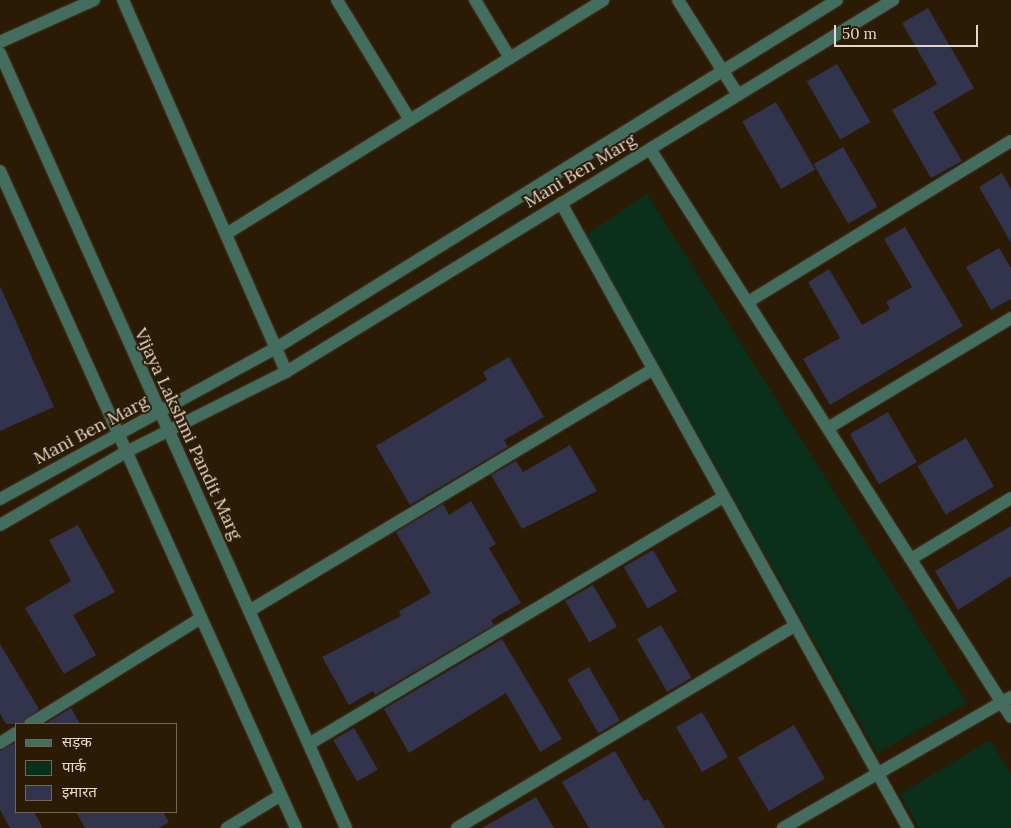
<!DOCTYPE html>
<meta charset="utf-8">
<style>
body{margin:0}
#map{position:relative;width:1011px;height:828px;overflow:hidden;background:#2b1a04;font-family:Lora,"Noto Sans Devanagari",serif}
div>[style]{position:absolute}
.green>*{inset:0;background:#0a301c}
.building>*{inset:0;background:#32334c;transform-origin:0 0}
.roads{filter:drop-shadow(0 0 1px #453520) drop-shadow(0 0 1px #453520)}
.minor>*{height:12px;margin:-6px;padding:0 6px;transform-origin:6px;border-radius:6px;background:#436d5f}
span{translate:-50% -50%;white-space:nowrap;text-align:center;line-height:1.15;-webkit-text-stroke:4px #2b1a04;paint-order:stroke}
.street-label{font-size:18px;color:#e4d9cc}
.legend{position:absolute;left:15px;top:723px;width:162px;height:90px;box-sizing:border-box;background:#2b1a04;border:1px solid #756654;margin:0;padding:6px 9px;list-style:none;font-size:15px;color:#e4d9cc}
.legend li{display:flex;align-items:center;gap:10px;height:25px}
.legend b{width:25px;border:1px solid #756654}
.scale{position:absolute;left:834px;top:25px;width:144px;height:22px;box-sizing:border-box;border:2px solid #e4d9cc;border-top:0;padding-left:6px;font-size:15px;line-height:18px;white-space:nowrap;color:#e4d9cc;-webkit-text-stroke:4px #2b1a04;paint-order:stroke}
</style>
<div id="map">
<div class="green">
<div style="clip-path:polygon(647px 194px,967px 703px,877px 753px,586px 235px)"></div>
<div style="clip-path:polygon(990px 740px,1011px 773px,1011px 828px,919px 828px,900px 794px)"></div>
</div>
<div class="building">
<div style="clip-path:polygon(928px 8px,974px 88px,933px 112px,962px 161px,931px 178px,892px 110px,937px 84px,902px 23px)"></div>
<div style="left:837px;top:64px;width:67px;height:35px;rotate:60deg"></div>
<div style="left:776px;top:102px;width:78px;height:39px;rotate:60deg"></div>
<div style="left:843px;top:147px;width:69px;height:34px;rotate:60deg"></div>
<div style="clip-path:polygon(1002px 173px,1011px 189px,1011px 243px,979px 187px)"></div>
<div style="clip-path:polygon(905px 227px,963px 326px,830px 405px,803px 359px,840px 338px,808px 282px,829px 269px,862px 325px,890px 309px,886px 302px,912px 287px,884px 239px)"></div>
<div style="clip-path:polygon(999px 248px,1011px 268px,1011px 299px,991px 310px,966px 267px)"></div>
<div style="clip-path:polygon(0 286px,54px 407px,0 431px)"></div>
<div style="clip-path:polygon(509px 357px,544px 417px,504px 440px,508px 447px,410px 505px,376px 446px,487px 380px,483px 372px)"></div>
<div style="left:888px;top:412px;width:58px;height:44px;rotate:60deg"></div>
<div style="left:966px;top:438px;width:56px;height:56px;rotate:60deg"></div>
<div style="clip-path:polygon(570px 445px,597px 491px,522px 529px,491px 475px,516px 461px,523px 472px)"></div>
<div style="clip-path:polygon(471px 501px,496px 544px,489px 548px,521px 603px,491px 620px,494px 625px,375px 695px,373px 691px,349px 705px,322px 657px,401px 616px,399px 611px,431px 593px,396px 532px,443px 504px,449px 515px)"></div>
<div style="clip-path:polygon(78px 525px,115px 592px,73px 615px,96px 655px,64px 674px,25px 608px,71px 581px,49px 540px)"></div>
<div style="clip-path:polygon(1011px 526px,1011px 576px,958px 610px,935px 571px)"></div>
<div style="left:653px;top:550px;width:48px;height:34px;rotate:60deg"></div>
<div style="left:593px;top:585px;width:48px;height:32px;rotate:60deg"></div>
<div style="left:661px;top:625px;width:61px;height:28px;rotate:60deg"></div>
<div style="clip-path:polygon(502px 639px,562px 739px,540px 752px,506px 693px,409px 753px,384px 709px)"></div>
<div style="clip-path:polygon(0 644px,39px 709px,22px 724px,6px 724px,0 714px)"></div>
<div style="left:589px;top:667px;width:62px;height:25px;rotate:60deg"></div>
<div style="clip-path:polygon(71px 708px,80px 724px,45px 724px)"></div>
<div style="left:702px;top:712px;width:52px;height:30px;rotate:60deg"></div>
<div style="left:794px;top:725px;width:62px;height:65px;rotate:60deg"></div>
<div style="left:354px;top:728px;width:48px;height:24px;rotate:60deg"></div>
<div style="clip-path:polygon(16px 742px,16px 812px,34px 812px,43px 828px,10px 828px,0 810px,0 751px)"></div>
<div style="clip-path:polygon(615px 751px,644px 801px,648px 799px,665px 828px,589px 828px,562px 782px)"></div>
<div style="clip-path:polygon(536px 797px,554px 828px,482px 828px)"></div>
<div style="clip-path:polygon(76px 812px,163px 812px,169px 822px,159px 828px,85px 828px)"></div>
</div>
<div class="roads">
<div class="minor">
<div style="left:123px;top:0;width:406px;rotate:66.3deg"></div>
<div style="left:337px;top:0;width:140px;rotate:58.7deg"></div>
<div style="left:475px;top:0;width:68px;rotate:58.9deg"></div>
<div style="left:678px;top:0;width:112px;rotate:57.7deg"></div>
<div style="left:0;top:42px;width:103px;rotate:-24.1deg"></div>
<div style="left:0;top:53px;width:849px;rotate:65.94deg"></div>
<div style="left:650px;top:149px;width:673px;rotate:57.56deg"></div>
<div style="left:0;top:171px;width:721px;rotate:65.75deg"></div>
<div style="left:561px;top:203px;width:715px;rotate:60.96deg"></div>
<div style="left:226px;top:234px;width:444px;rotate:-31.8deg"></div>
<div style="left:748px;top:302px;width:308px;rotate:-31.5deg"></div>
<div style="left:828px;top:428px;width:214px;rotate:-31deg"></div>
<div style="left:0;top:499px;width:315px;rotate:-28.7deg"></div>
<div style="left:276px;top:348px;width:660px;rotate:-31.81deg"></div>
<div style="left:0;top:525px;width:146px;rotate:-30.1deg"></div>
<div style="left:126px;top:452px;width:179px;rotate:-26.6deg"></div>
<div style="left:286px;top:372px;width:712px;rotate:-31.5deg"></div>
<div style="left:911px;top:559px;width:117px;rotate:-31.4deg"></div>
<div style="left:249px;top:611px;width:471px;rotate:-30.9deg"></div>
<div style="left:30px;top:724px;width:201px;rotate:-31.8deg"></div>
<div style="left:0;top:743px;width:19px;rotate:-32deg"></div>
<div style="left:309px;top:744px;width:483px;rotate:-30.8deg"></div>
<div style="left:227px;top:828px;width:63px;rotate:-31.4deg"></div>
<div style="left:457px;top:828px;width:394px;rotate:-30.9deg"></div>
<div style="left:783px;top:828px;width:263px;rotate:-29.9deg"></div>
</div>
</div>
<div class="street-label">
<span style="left:580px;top:171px;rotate:-31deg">Mani Ben Marg</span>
<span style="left:91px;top:430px;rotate:-28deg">Mani Ben Marg</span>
<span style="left:188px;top:434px;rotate:65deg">Vijaya Lakshmi Pandit Marg</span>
</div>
<ul class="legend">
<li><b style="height:6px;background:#436d5f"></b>सड़क</li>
<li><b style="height:14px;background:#0a301c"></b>पार्क</li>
<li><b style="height:14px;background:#32334c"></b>इमारत</li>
</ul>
<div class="scale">50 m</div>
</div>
